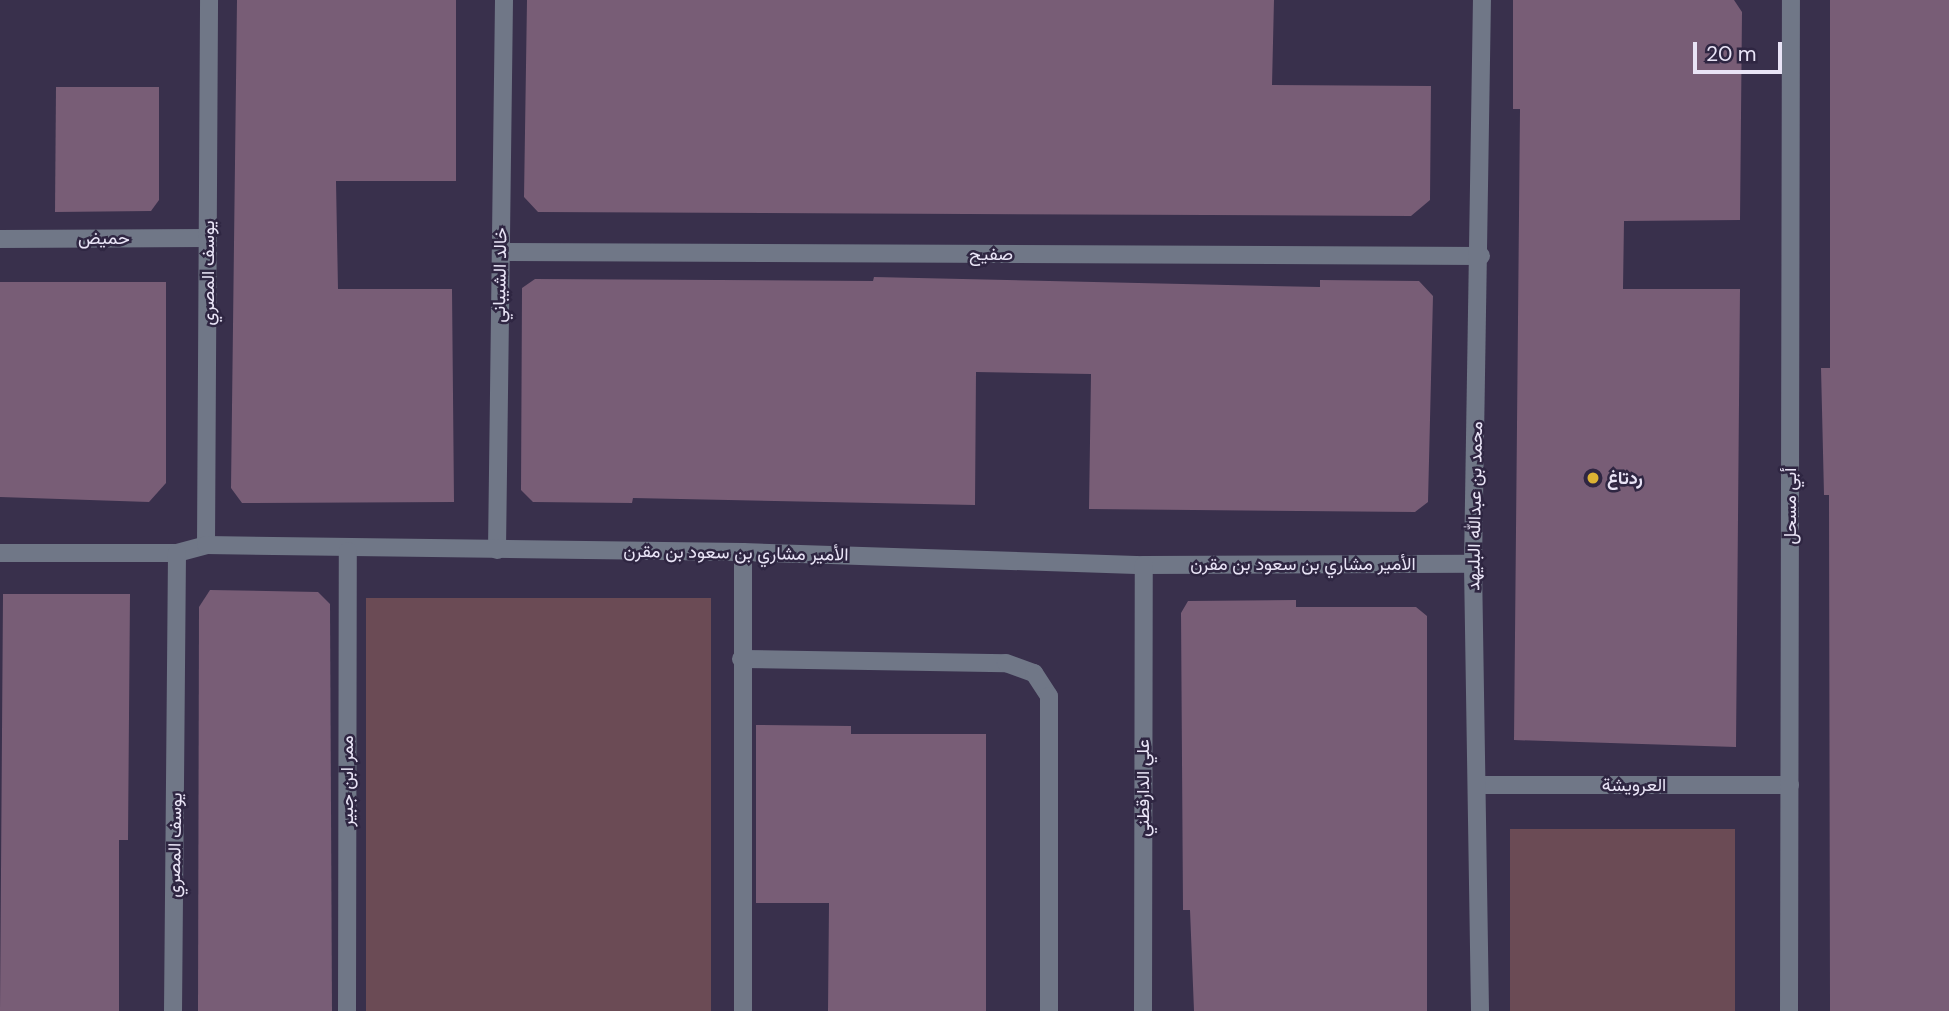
<!DOCTYPE html>
<meta charset="utf-8">
<style>
body{margin:0}
#map{position:relative;width:1949px;height:1011px;overflow:hidden;background:#39304c;font-family:"DM Sans",Vazirmatn,sans-serif}
div>[style]{position:absolute}
.green>*{inset:0;background:#6b4b55;transform-origin:0 0}
.building>*{inset:0;background:#785d76}
.minor>*{height:18px;margin:-9px;padding:0 9px;transform-origin:9px;border-radius:9px;background:#707787}
.dots>*{width:19px;height:19px;translate:-50% -50%;box-sizing:border-box;border:4px solid #2f2642;border-radius:50%}
span{translate:-50% -50%;white-space:nowrap;text-align:center;line-height:1.15;-webkit-text-stroke:5px #2f2642;paint-order:stroke}
.street-label{font-size:18px;color:#e9e4f6}
.poi-label{font-size:18px;color:#e9e4f6;font-weight:700}
.left{translate:0 -50%;text-align:left}
.scale{position:absolute;left:1693px;top:42px;width:89px;height:32px;box-sizing:border-box;border:4px solid #e9e4f6;border-top:0;padding-left:9px;font-size:21px;line-height:24px;white-space:nowrap;color:#e9e4f6;-webkit-text-stroke:5px #2f2642;paint-order:stroke}
</style>
<div id="map">
<div class="green">
<div style="left:366px;top:598px;width:345px;height:413px"></div>
<div style="left:1510px;top:829px;width:225px;height:182px"></div>
</div>
<div class="building">
<div style="clip-path:polygon(237px 0,456px 0,456px 181px,336px 181px,338px 289px,452px 289px,454px 502px,242px 503px,231px 488px)"></div>
<div style="clip-path:polygon(527px 0,1274px 0,1272px 85px,1431px 86px,1430px 200px,1411px 216px,538px 212px,524px 197px)"></div>
<div style="clip-path:polygon(1513px 0,1734px 0,1742px 12px,1740px 220px,1624px 221px,1623px 289px,1740px 289px,1736px 747px,1514px 740px,1520px 109px,1513px 109px)"></div>
<div style="clip-path:polygon(1830px 0,1949px 0,1949px 1011px,1830px 1011px,1829px 495px,1824px 495px,1821px 368px,1830px 368px)"></div>
<div style="clip-path:polygon(56px 87px,159px 87px,159px 200px,151px 211px,55px 212px)"></div>
<div style="clip-path:polygon(874px 277px,1320px 287px,1320px 280px,1419px 281px,1433px 296px,1428px 502px,1415px 512px,1089px 509px,1091px 374px,976px 372px,975px 505px,633px 498px,632px 503px,533px 502px,521px 490px,522px 288px,535px 279px,873px 281px)"></div>
<div style="clip-path:polygon(0 282px,166px 282px,166px 483px,149px 502px,0 497px)"></div>
<div style="clip-path:polygon(210px 590px,318px 592px,330px 604px,332px 1011px,198px 1011px,199px 607px)"></div>
<div style="clip-path:polygon(3px 594px,130px 594px,128px 840px,119px 840px,119px 1011px,0 1011px)"></div>
<div style="clip-path:polygon(1296px 600px,1296px 607px,1416px 607px,1427px 616px,1427px 1011px,1194px 1011px,1190px 910px,1183px 910px,1181px 613px,1188px 601px)"></div>
<div style="clip-path:polygon(756px 725px,851px 726px,851px 734px,986px 734px,986px 1011px,828px 1011px,829px 903px,756px 903px)"></div>
</div>
<div class="minor">
<div style="left:0;top:239px;width:208px;rotate:-0.3deg"></div>
<div style="left:501px;top:252px;width:980px;rotate:0.23deg"></div>
<div style="left:206px;top:545px;width:545px;rotate:-89.68deg"></div>
<div style="left:497px;top:550px;width:550px;rotate:-89.27deg"></div>
<div style="left:0;top:553px;width:177px"></div>
<div style="left:177px;top:553px;width:30px;rotate:-15deg"></div>
<div style="left:206px;top:545px;width:537px;rotate:0.75deg"></div>
<div style="left:743px;top:552px;width:401px;rotate:1.9deg"></div>
<div style="left:1144px;top:565px;width:329px;rotate:-0.2deg"></div>
<div style="left:741px;top:659px;width:265px;rotate:0.9deg"></div>
<div style="left:1006px;top:663px;width:30px;rotate:20deg"></div>
<div style="left:1034px;top:673px;width:27px;rotate:57deg"></div>
<div style="left:1049px;top:696px;width:315px;rotate:90deg"></div>
<div style="left:1478px;top:785px;width:312px"></div>
<div style="left:173px;top:1011px;width:458px;rotate:-89.5deg"></div>
<div style="left:347px;top:1011px;width:460px;rotate:-89.9deg"></div>
<div style="left:743px;top:1011px;width:459px;rotate:-90deg"></div>
<div style="left:1143px;top:1011px;width:446px;rotate:-89.9deg"></div>
<div style="left:1480px;top:1011px;width:447px;rotate:-90.9deg"></div>
<div style="left:1473px;top:564px;width:564px;rotate:-89.09deg"></div>
<div style="left:1789px;top:1011px;width:1011px;rotate:-89.89deg"></div>
</div>
<div class="dots">
<div style="left:1593px;top:478px;background:#dcb233"></div>
</div>
<div class="street-label">
<span style="left:104px;top:238px">حميض</span>
<span style="left:991px;top:254px">صفيح</span>
<span style="left:208px;top:273px;rotate:-90deg">يوسف المصري</span>
<span style="left:500px;top:275px;rotate:-89deg">خالد الشيباني</span>
<span style="left:1475px;top:506px;rotate:-89deg">محمد بن عبدالله البليهد</span>
<span style="left:1790px;top:506px;rotate:-90deg">أبي مسحل</span>
<span style="left:736px;top:553px;rotate:1deg">الأمير مشاري بن سعود بن مقرن</span>
<span style="left:1303px;top:564px">الأمير مشاري بن سعود بن مقرن</span>
<span style="left:347px;top:781px;rotate:-90deg">ممر ابن جبير</span>
<span style="left:1634px;top:785px">العرويشة</span>
<span style="left:1143px;top:788px;rotate:-90deg">علي الدارقطني</span>
<span style="left:175px;top:845px;rotate:-89deg">يوسف المصري</span>
</div>
<div class="poi-label">
<span class="left" style="left:1607px;top:478px">ردتاغ</span>
</div>
<div class="scale">20 m</div>
</div>
